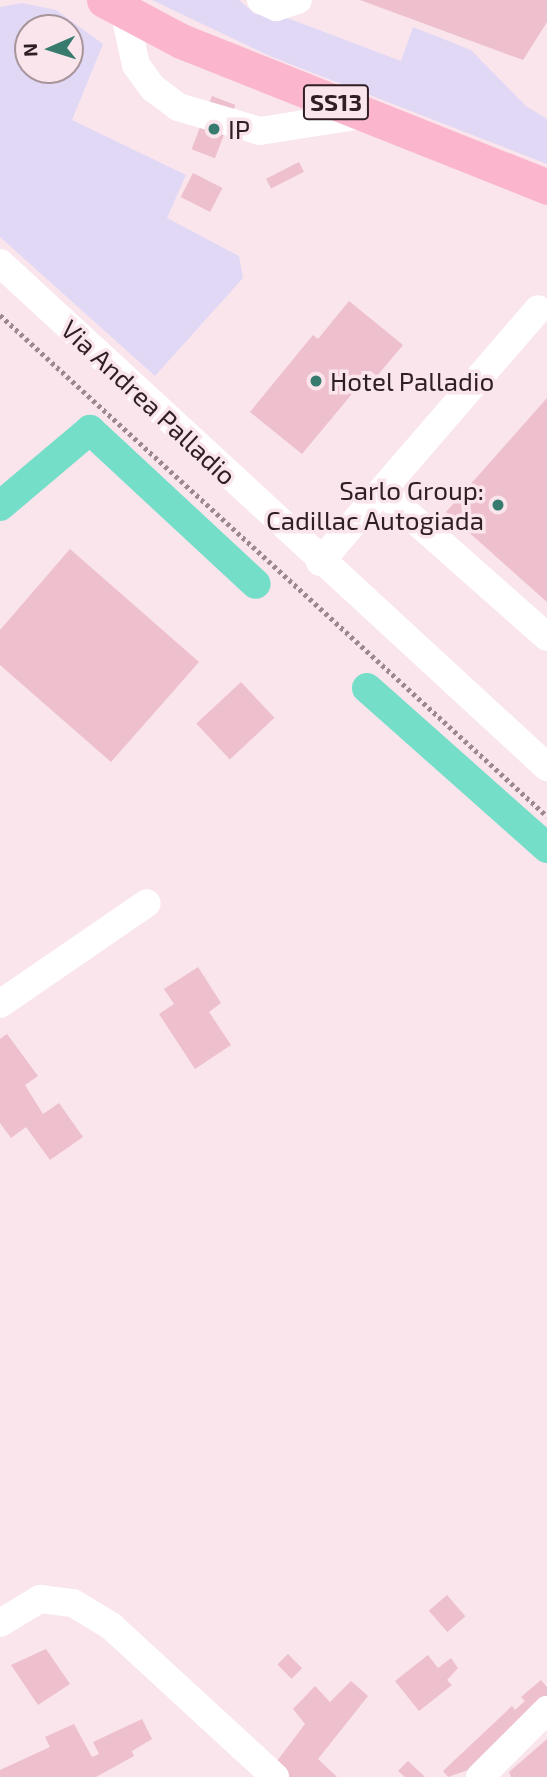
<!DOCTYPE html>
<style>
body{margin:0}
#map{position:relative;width:547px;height:1777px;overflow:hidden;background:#f9e5eb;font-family:"Exo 2",sans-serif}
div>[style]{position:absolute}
.green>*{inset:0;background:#e1d8f6}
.canal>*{height:30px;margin:-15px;padding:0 15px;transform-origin:15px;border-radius:15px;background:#74dec9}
.building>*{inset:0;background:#eebfcd;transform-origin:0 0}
.path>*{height:4.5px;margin-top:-2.25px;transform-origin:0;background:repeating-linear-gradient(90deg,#9c898f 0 3.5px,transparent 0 7px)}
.minor>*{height:28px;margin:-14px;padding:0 14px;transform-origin:14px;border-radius:14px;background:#fff}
.major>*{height:35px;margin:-17.5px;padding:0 17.5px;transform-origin:17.5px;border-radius:17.5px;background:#fbb6ce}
.dots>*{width:19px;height:19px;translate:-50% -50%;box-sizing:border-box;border:4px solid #f9e5eb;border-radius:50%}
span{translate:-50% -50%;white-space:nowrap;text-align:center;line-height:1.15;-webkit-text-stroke:7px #f9e5eb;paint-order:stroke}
.shield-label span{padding:2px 5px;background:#f9e5eb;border:2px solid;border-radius:5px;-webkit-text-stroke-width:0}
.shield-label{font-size:24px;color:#2f1e23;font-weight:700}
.poi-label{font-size:26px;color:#2f1e23}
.left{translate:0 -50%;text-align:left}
.right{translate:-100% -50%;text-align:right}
.street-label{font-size:26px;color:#2f1e23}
.north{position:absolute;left:14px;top:14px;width:70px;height:70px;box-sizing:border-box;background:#f9e5eb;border:2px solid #a8959b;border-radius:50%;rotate:267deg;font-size:19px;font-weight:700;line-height:28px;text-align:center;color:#2f1e23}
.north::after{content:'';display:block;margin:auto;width:24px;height:32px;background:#377b6e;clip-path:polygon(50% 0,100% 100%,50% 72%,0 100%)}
</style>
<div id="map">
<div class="green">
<div style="clip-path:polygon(152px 0,239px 0,255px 14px,290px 19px,401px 61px,413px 27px,471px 50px,526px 106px,547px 119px,547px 164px,272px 57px)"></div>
<div style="clip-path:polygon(evenodd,22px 3px,56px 10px,103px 44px,72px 120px,186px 175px,167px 218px,239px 256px,243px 278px,155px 376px,0 237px,0 7px,22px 3px,28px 28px,70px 28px,70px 70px,28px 70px,28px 28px)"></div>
</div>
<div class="canal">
<div style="left:0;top:506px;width:118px;rotate:-40.2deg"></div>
<div style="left:90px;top:430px;width:226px;rotate:42.9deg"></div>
<div style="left:367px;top:688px;width:241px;rotate:41.6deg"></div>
</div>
<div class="building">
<div style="clip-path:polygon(360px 0,547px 0,547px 22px,523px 60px)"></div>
<div style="left:212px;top:96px;width:25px;height:57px;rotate:21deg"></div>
<div style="left:299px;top:162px;width:11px;height:37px;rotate:63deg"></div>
<div style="left:193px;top:173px;width:33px;height:27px;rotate:27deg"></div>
<div style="clip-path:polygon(349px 301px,403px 345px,377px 376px,371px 371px,302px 454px,250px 412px,313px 335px,318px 339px)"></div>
<div style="clip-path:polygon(547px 398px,547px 602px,446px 512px)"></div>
<div style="clip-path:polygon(70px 549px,199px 662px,111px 762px,0 665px,0 630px)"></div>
<div style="left:241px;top:682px;width:49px;height:61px;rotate:47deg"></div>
<div style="clip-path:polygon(198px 967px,221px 1003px,209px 1012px,231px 1045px,195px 1069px,159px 1014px,174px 1004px,164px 989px)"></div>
<div style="clip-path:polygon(7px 1034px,38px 1076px,25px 1085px,43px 1114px,59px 1103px,83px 1137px,50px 1160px,26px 1127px,11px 1138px,0 1123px,0 1039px)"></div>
<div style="left:447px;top:1595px;width:28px;height:24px;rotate:49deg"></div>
<div style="clip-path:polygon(46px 1649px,70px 1684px,38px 1705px,11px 1665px)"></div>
<div style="left:288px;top:1654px;width:20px;height:15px;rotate:45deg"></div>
<div style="clip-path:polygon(428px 1655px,438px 1668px,451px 1658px,458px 1668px,447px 1680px,452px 1685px,419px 1711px,395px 1681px)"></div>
<div style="clip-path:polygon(541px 1680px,547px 1687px,547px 1698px,468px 1770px,448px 1777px,443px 1771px,512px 1706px,515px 1710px,525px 1701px,521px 1697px)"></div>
<div style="clip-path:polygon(351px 1681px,368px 1696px,318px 1759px,337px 1777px,288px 1777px,274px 1765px,305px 1724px,293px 1709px,315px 1686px,330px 1702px)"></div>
<div style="clip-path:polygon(142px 1719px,152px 1739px,132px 1751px,134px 1756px,96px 1777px,0 1777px,0 1770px,50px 1747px,45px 1737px,74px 1724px,92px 1757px,99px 1754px,93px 1742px)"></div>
<div style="clip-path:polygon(547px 1739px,547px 1777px,511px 1777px,509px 1772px)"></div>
<div style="clip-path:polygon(408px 1761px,425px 1777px,405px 1777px,398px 1771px)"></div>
</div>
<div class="path">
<div style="left:0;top:315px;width:742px;rotate:42.49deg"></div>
</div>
<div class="minor">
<div style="left:261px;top:0;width:17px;rotate:25deg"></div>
<div style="left:276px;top:7px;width:23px;rotate:-18deg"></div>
<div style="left:125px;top:15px;width:51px;rotate:77.6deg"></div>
<div style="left:136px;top:65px;width:29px;rotate:54deg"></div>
<div style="left:153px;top:88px;width:31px;rotate:37deg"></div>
<div style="left:178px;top:107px;width:85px;rotate:16.3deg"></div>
<div style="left:260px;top:131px;width:108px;rotate:-9deg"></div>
<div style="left:0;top:263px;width:744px;rotate:42.66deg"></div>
<div style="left:382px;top:491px;width:220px;rotate:41.5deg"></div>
<div style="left:320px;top:562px;width:334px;rotate:-49.2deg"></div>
<div style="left:0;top:1004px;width:178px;rotate:-34.5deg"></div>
<div style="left:0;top:1623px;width:47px;rotate:-31deg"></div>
<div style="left:40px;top:1599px;width:33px;rotate:7deg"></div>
<div style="left:73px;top:1603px;width:44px;rotate:31.2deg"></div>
<div style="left:111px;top:1626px;width:223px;rotate:42.6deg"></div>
<div style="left:480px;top:1777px;width:95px;rotate:-45deg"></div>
</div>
<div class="major">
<div style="left:104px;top:0;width:87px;rotate:28deg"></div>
<div style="left:181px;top:41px;width:394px;rotate:21.7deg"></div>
</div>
<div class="dots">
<div style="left:214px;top:129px;background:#377b6e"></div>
<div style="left:316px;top:381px;background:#377b6e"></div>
<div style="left:498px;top:505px;background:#377b6e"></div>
</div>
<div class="shield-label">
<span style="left:336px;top:102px">SS13</span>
</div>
<div class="poi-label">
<span class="left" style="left:228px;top:129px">IP</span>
<span class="left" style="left:330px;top:381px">Hotel Palladio</span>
<span class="right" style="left:484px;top:505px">Sarlo Group:<br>Cadillac Autogiada</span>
</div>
<div class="street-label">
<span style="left:149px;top:402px;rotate:43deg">Via Andrea Palladio</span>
</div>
<div class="north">N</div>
</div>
